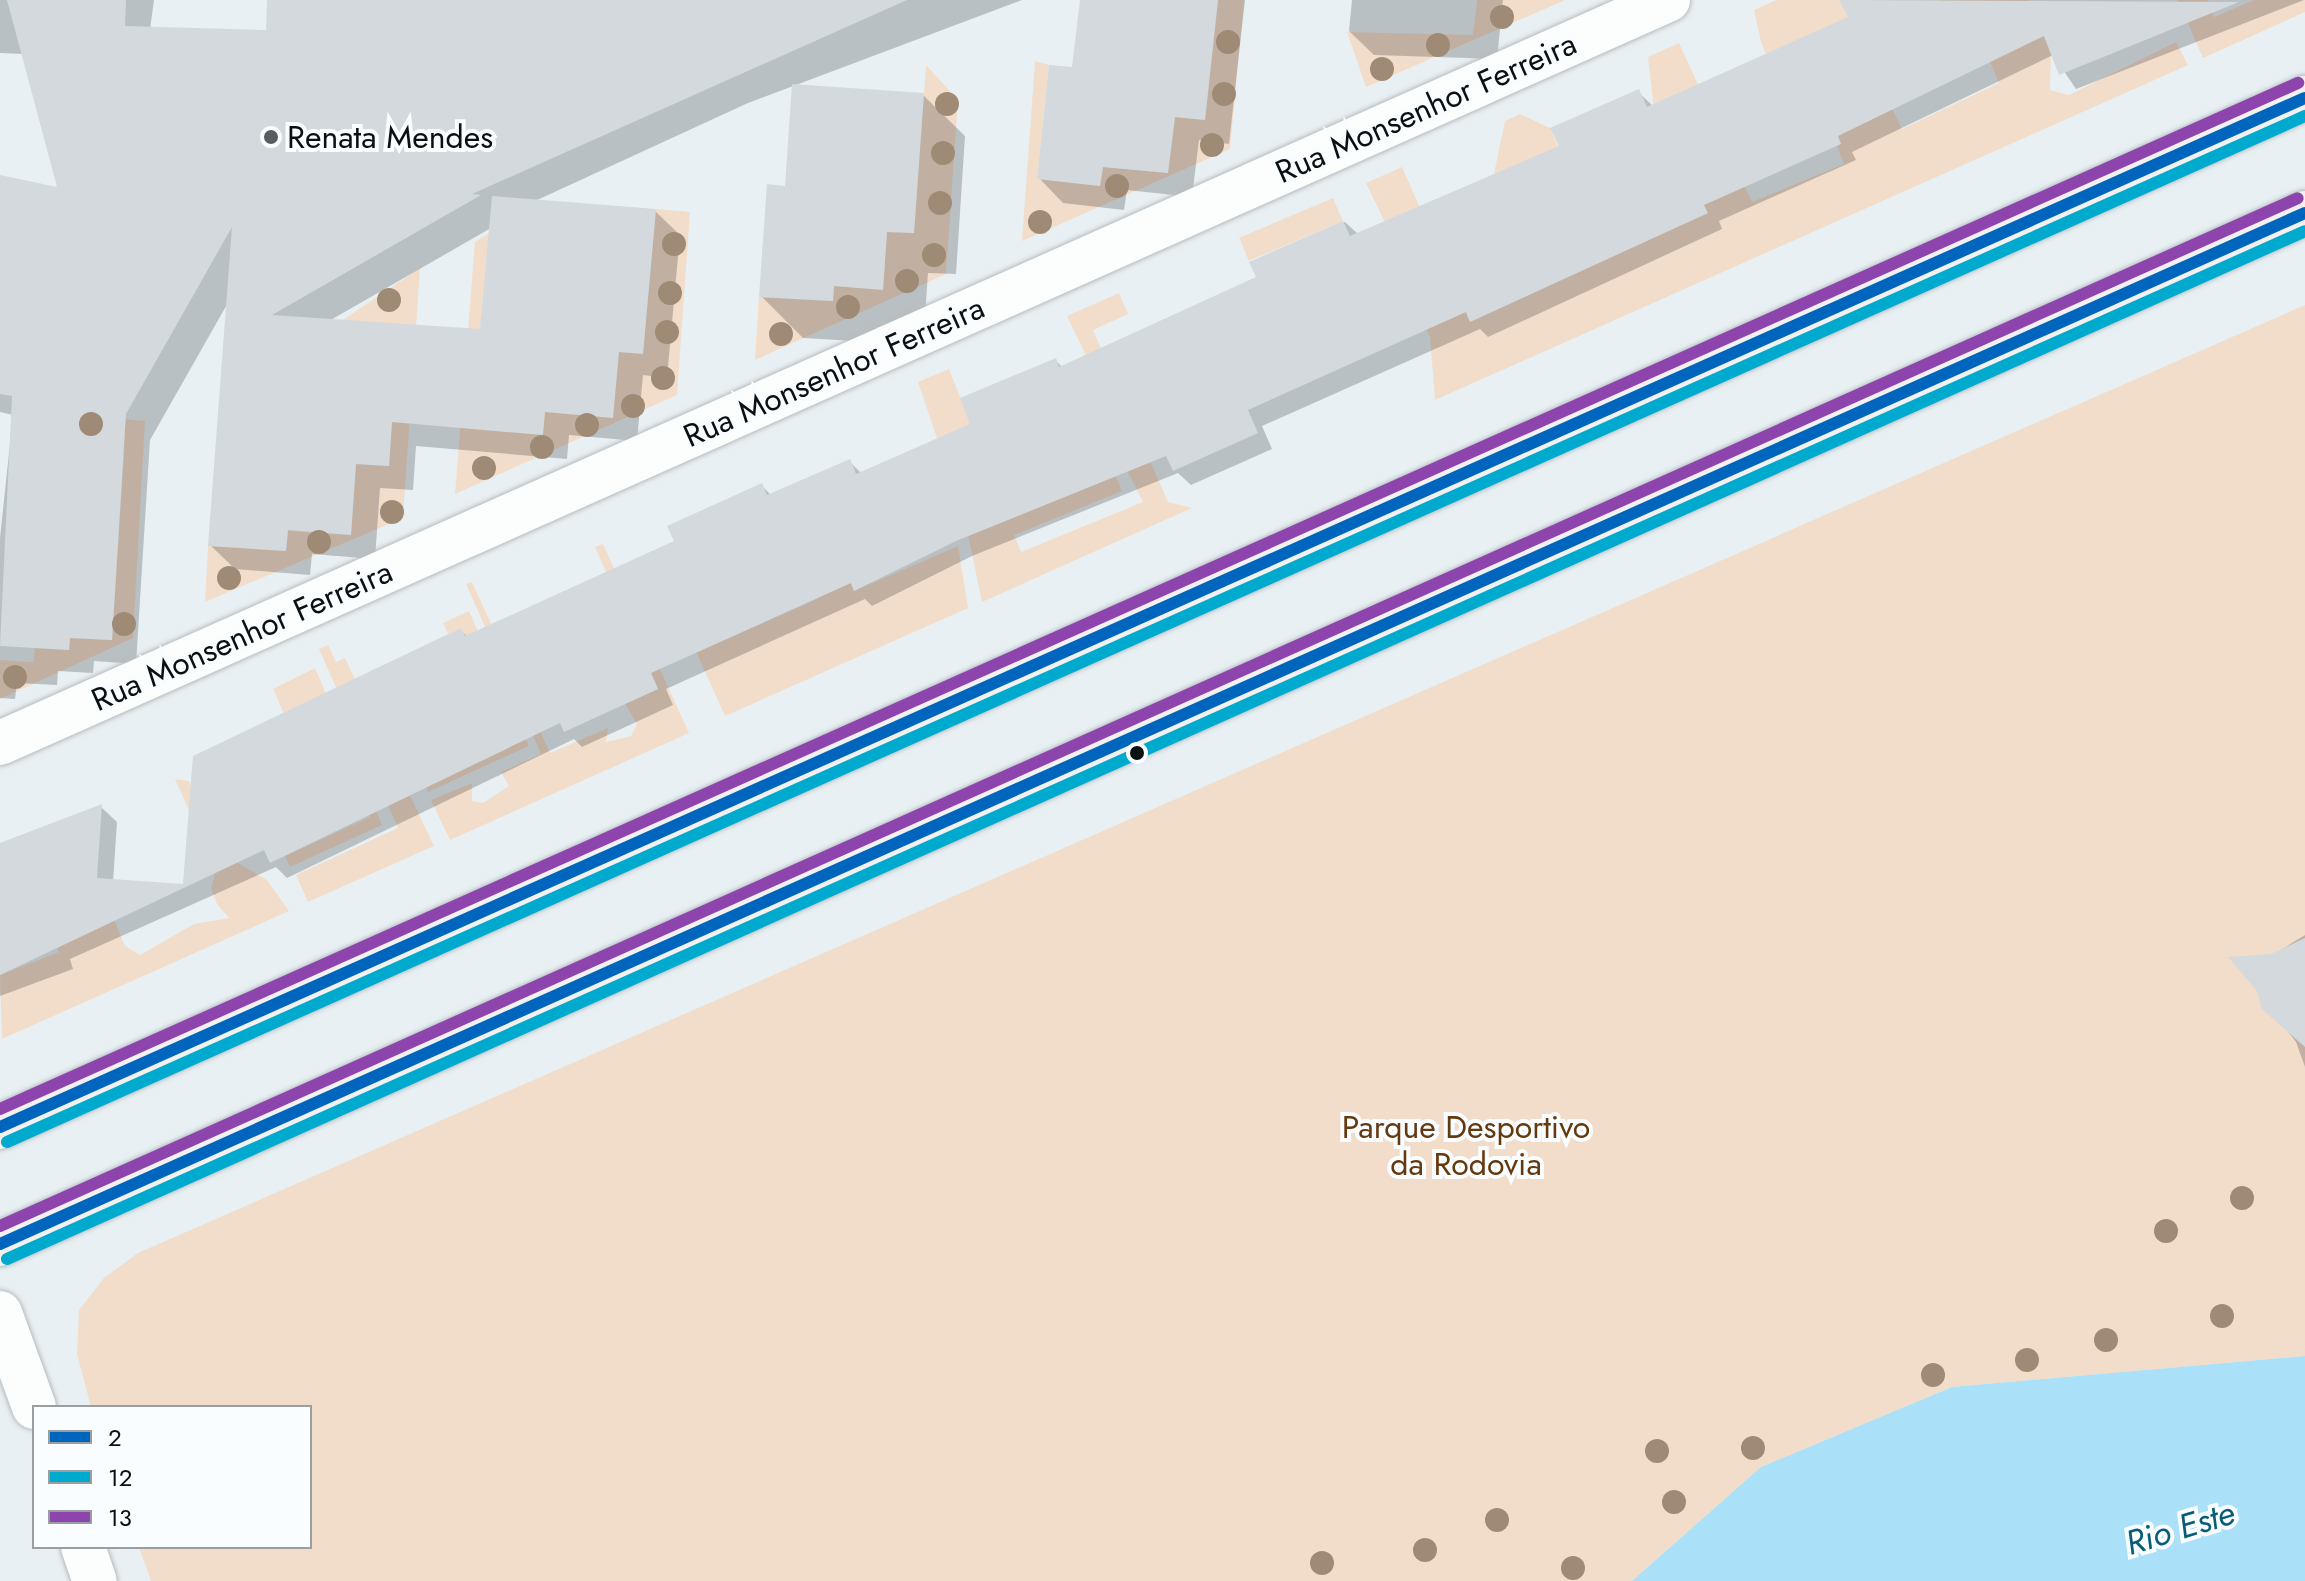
<!DOCTYPE html>
<style>
body{margin:0}
#map{position:relative;width:2305px;height:1581px;overflow:hidden;background:#e8f0f4;font-family:Jost,sans-serif}
div>[style]{position:absolute}
.green>*{inset:0;background:#f2ddcb;transform-origin:0 0}
.water>*{inset:0;background:#aae0f8}
.shadow>*{inset:0;background:#0003}
.building>*{inset:0;background:#d3d9dc}
.roads{filter:drop-shadow(0 0 2px #b5bcbf) drop-shadow(0 0 2px #b5bcbf)}
.street>*{height:44px;margin:-22px;padding:0 22px;transform-origin:22px;border-radius:22px;background:#fcfdfd}
.primary>*{height:44px;margin:-22px;padding:0 22px;transform-origin:22px;border-radius:22px;background:#f3f1ef}
.bus-1>*{height:12px;margin:-6px;padding:0 6px;transform-origin:6px;border-radius:6px;background:#0065bd}
.bus-2>*{height:12px;margin:-6px;padding:0 6px;transform-origin:6px;border-radius:6px;background:#00a9ce}
.bus-3>*{height:12px;margin:-6px;padding:0 6px;transform-origin:6px;border-radius:6px;background:#8e44ad}
.trees>*{width:24px;height:24px;margin:-12px;border-radius:50%;background:#9f8b75}
.dots>*{width:22px;height:22px;translate:-50% -50%;box-sizing:border-box;border:4px solid #fafdff;border-radius:50%}
span{translate:-50% -50%;white-space:nowrap;text-align:center;line-height:1.15;-webkit-text-stroke:8px #fafdff;paint-order:stroke}
.street-label{font-size:32px;color:#0a0f11}
.poi-label{font-size:32px;color:#0a0f11}
.left{translate:0 -50%;text-align:left}
.park-label{font-size:32px;color:#64390d}
.water-label{font-size:34px;color:#095c77;font-style:italic}
.legend{position:absolute;left:32px;top:1405px;width:280px;height:144px;box-sizing:border-box;background:#fafdff;border:2px solid #9a9ea0;margin:0;padding:10px 14px;list-style:none;font-size:24px;color:#0a0f11}
.legend li{display:flex;align-items:center;gap:16px;height:40px}
.legend b{width:40px;border:2px solid #9a9ea0}
</style>
<div id="map">
<div class="green">
<div style="clip-path:polygon(1218px 0,1244px 0,1230px 149px,1022px 241px,1035px 61px,1049px 65px,1037px 179px,1100px 186px,1103px 167px,1168px 173px,1175px 117px,1205px 120px)"></div>
<div style="clip-path:polygon(1477px 0,1565px 0,1366px 87px,1347px 32px,1473px 35px)"></div>
<div style="clip-path:polygon(1776px 0,1866px 0,1845px 11px,1902px 129px,1999px 83px,1975px 25px,1957px 33px,1941px 0,2029px 0,2051px 54px,2050px 90px,2069px 95px,2176px 42px,2188px 65px,1435px 400px,1430px 337px,1412px 297px,1406px 336px,1398px 343px,1359px 256px,1394px 241px,1366px 183px,1402px 167px,1470px 322px,1545px 288px,1494px 174px,1505px 121px,1520px 114px,1550px 128px,1607px 257px,1707px 214px,1688px 167px,1656px 128px,1648px 57px,1679px 43px,1752px 202px,1844px 164px,1796px 41px,1766px 54px,1761px 42px,1754px 10px)"></div>
<div style="clip-path:polygon(2178px 0,2207px 0,2214px 17px,2254px 0,2305px 0,2305px 12px,2203px 58px)"></div>
<div style="clip-path:polygon(926px 65px,958px 100px,946px 274px,755px 360px,759px 297px,833px 301px,834px 286px,883px 289px,887px 232px,914px 233px)"></div>
<div style="left:1333px;top:198px;width:25px;height:102px;rotate:67deg"></div>
<div style="clip-path:polygon(656px 209px,690px 212px,677px 395px,455px 494px,475px 242px,512px 219px,483px 295px,472px 429px,542px 435px,545px 412px,619px 352px,643px 353px)"></div>
<div style="clip-path:polygon(420px 268px,403px 518px,205px 602px,208px 546px,286px 551px,288px 531px,351px 535px,356px 464px,389px 466px,398px 324px,343px 320px)"></div>
<div style="clip-path:polygon(1119px 293px,1128px 314px,1093px 330px,1168px 502px,1192px 508px,982px 602px,965px 520px,918px 382px,949px 369px,1009px 519px,1088px 414px,1122px 491px,1014px 535px,1021px 552px,1143px 502px,1121px 458px,1132px 452px,1067px 316px)"></div>
<div style="clip-path:polygon(2305px 305px,2305px 1356px,1952px 1387px,1761px 1467px,1632px 1581px,151px 1581px,139px 1547px,310px 1547px,310px 1407px,91px 1407px,77px 1354px,79px 1310px,104px 1278px,138px 1253px)"></div>
<div style="clip-path:polygon(124px 419px,145px 421px,133px 638px,0 699px,0 660px,33px 662px,35px 648px,69px 650px,70px 638px,112px 640px,124px 452px,43px 446px)"></div>
<div style="clip-path:polygon(804px 479px,854px 591px,958px 546px,968px 608px,725px 716px,655px 561px,678px 551px,720px 642px,815px 600px,826px 592px)"></div>
<div style="clip-path:polygon(603px 544px,689px 733px,450px 840px,431px 800px,472px 783px,472px 801px,483px 803px,509px 786px,501px 772px,541px 754px,466px 584px,472px 582px,550px 753px,608px 728px,606px 742px,631px 736px,637px 724px,625px 704px,658px 689px,595px 547px)"></div>
<div style="clip-path:polygon(469px 611px,529px 746px,428px 792px,425px 784px,514px 744px,461px 628px,448px 634px,443px 623px)"></div>
<div style="clip-path:polygon(328px 645px,336px 662px,345px 658px,434px 846px,308px 902px,296px 875px,398px 828px,319px 649px)"></div>
<div style="clip-path:polygon(315px 668px,382px 825px,290px 867px,285px 856px,370px 817px,318px 701px,285px 716px,273px 689px)"></div>
<div style="clip-path:polygon(175px 779px,189px 781px,225px 867px,236px 862px,267px 880px,289px 911px,2px 1039px,0 975px,59px 952px,5px 842px,18px 836px,28px 859px,82px 841px,125px 946px,140px 955px,194px 924px,229px 918px,217px 904px,211px 888px,216px 871px)"></div>
</div>
<div class="water">
<div style="clip-path:polygon(2305px 1356px,2305px 1581px,1632px 1581px,1761px 1467px,1952px 1387px)"></div>
</div>
<div class="shadow">
<div style="clip-path:polygon(evenodd,0 0,154px 0,150px 29px,267px 32px,268px 0,1022px 0,748px 103px,535px 201px,655px 211px,680px 235px,667px 378px,643px 375px,637px 441px,569px 435px,567px 459px,416px 446px,413px 490px,380px 488px,375px 559px,312px 554px,310px 575px,235px 569px,210px 545px,229px 301px,150px 440px,136px 664px,94px 661px,93px 673px,58px 671px,57px 685px,17px 683px,15px 699px,0 698px,0 538px,13px 415px,0 412px,0 177px,60px 190px,23px 54px,0 53px,0 0,491px 228px,482px 331px,329px 321px,491px 228px)"></div>
<div style="clip-path:polygon(1082px 0,1245px 0,1229px 144px,1199px 140px,1192px 197px,1127px 190px,1124px 210px,1063px 203px,1039px 178px,1074px 69px)"></div>
<div style="clip-path:polygon(1352px 0,1503px 0,1497px 59px,1374px 55px,1349px 31px)"></div>
<div style="clip-path:polygon(1871px 0,2304px 0,2076px 89px,2053px 55px,1852px 152px,1856px 160px,1719px 221px,1722px 229px,1488px 337px,1480px 329px,1262px 426px,1272px 449px,1191px 485px,1178px 473px,972px 556px,872px 606px,865px 599px,666px 689px,673px 705px,582px 747px,574px 739px,287px 878px,276px 867px,70px 959px,73px 969px,0 996px,0 846px,101px 807px,117px 822px,113px 882px,185px 887px,372px 678px,369px 672px,461px 630px,467px 637px,676px 542px,761px 485px,772px 496px,850px 462px,862px 474px,973px 425px,1055px 360px,1063px 368px,1259px 278px,1252px 263px,1345px 222px,1358px 234px,1561px 147px,1638px 92px,1653px 106px,1850px 18px,1847px 12px)"></div>
<div style="clip-path:polygon(923px 95px,965px 136px,956px 274px,928px 273px,924px 331px,876px 327px,874px 342px,803px 338px,761px 296px,787px 188px)"></div>
<div style="clip-path:polygon(2305px 935px,2305px 1067px,2296px 1042px,2232px 958px,2271px 956px)"></div>
</div>
<div class="building">
<div style="clip-path:polygon(7px 0,126px 0,125px 26px,266px 30px,267px 0,907px 0,472px 194px,481px 195px,272px 315px,480px 329px,492px 196px,656px 209px,643px 354px,619px 352px,613px 418px,545px 412px,543px 435px,392px 422px,389px 466px,356px 464px,351px 535px,288px 530px,286px 551px,208px 546px,232px 227px,126px 414px,112px 640px,70px 638px,69px 650px,0 646px,12px 396px,0 394px,0 175px,57px 187px)"></div>
<div style="clip-path:polygon(1080px 0,1218px 0,1205px 120px,1175px 117px,1168px 173px,1103px 167px,1100px 186px,1037px 179px,1049px 65px,1072px 67px)"></div>
<div style="clip-path:polygon(1839px 0,2239px 2px,2059px 75px,2044px 36px,1838px 136px,1841px 144px,1704px 205px,1708px 213px,1470px 322px,1466px 312px,1248px 410px,1258px 433px,1173px 471px,1166px 456px,956px 541px,854px 591px,851px 583px,651px 673px,658px 689px,564px 732px,560px 723px,270px 863px,264px 850px,0 975px,0 843px,102px 804px,97px 878px,183px 884px,193px 756px,461px 628px,465px 636px,674px 541px,667px 526px,762px 483px,767px 495px,850px 459px,856px 474px,970px 424px,960px 398px,1056px 358px,1059px 367px,1256px 277px,1249px 262px,1343px 221px,1350px 236px,1559px 146px,1550px 128px,1639px 89px,1647px 107px,1848px 17px)"></div>
<div style="clip-path:polygon(792px 84px,924px 93px,914px 233px,887px 232px,883px 290px,834px 286px,833px 301px,759px 297px,767px 184px,785px 186px)"></div>
<div style="clip-path:polygon(2305px 938px,2305px 1047px,2262px 1009px,2257px 991px,2228px 957px,2271px 954px)"></div>
</div>
<div class="roads">
<div class="street">
<div style="left:0;top:743px;width:1826px;rotate:-24.01deg"></div>
<div style="left:0;top:1313px;width:100px;rotate:70.1deg"></div>
<div style="left:83px;top:1547px;width:36px;rotate:71deg"></div>
</div>
<div class="primary">
<div style="left:0;top:1127px;width:2524px;rotate:-24.06deg"></div>
<div style="left:0;top:1244px;width:2525px;rotate:-24.1deg"></div>
</div>
</div>
<div class="bus-1">
<div style="left:0;top:1127px;width:2524px;rotate:-24.06deg"></div>
<div style="left:0;top:1244px;width:2525px;rotate:-24.1deg"></div>
</div>
<div class="bus-2">
<div style="left:7px;top:1142px;width:2517px;rotate:-24.06deg"></div>
<div style="left:7px;top:1259px;width:2517px;rotate:-24.1deg"></div>
</div>
<div class="bus-3">
<div style="left:0;top:1109px;width:2517px;rotate:-24.06deg"></div>
<div style="left:0;top:1226px;width:2517px;rotate:-24.1deg"></div>
</div>
<div class="trees">
<div style="left:1502px;top:17px"></div>
<div style="left:1228px;top:42px"></div>
<div style="left:1438px;top:45px"></div>
<div style="left:1382px;top:69px"></div>
<div style="left:1224px;top:94px"></div>
<div style="left:947px;top:104px"></div>
<div style="left:1212px;top:145px"></div>
<div style="left:943px;top:153px"></div>
<div style="left:1117px;top:186px"></div>
<div style="left:940px;top:203px"></div>
<div style="left:1040px;top:222px"></div>
<div style="left:674px;top:244px"></div>
<div style="left:934px;top:255px"></div>
<div style="left:907px;top:281px"></div>
<div style="left:670px;top:293px"></div>
<div style="left:389px;top:300px"></div>
<div style="left:848px;top:307px"></div>
<div style="left:667px;top:332px"></div>
<div style="left:781px;top:334px"></div>
<div style="left:663px;top:378px"></div>
<div style="left:633px;top:406px"></div>
<div style="left:91px;top:424px"></div>
<div style="left:587px;top:425px"></div>
<div style="left:542px;top:447px"></div>
<div style="left:484px;top:468px"></div>
<div style="left:392px;top:512px"></div>
<div style="left:319px;top:542px"></div>
<div style="left:229px;top:578px"></div>
<div style="left:124px;top:624px"></div>
<div style="left:15px;top:677px"></div>
<div style="left:2242px;top:1198px"></div>
<div style="left:2166px;top:1231px"></div>
<div style="left:2222px;top:1316px"></div>
<div style="left:2106px;top:1340px"></div>
<div style="left:2027px;top:1360px"></div>
<div style="left:1933px;top:1375px"></div>
<div style="left:1753px;top:1448px"></div>
<div style="left:1657px;top:1451px"></div>
<div style="left:1674px;top:1502px"></div>
<div style="left:1497px;top:1520px"></div>
<div style="left:1425px;top:1550px"></div>
<div style="left:1322px;top:1563px"></div>
<div style="left:1573px;top:1568px"></div>
</div>
<div class="dots">
<div style="left:271px;top:137px;background:#585e60"></div>
<div style="left:1137px;top:753px;background:#0a0f11"></div>
</div>
<div class="street-label">
<span style="left:1426px;top:108px;rotate:-24deg">Rua Monsenhor Ferreira</span>
<span style="left:834px;top:372px;rotate:-24deg">Rua Monsenhor Ferreira</span>
<span style="left:242px;top:636px;rotate:-24deg">Rua Monsenhor Ferreira</span>
</div>
<div class="poi-label">
<span class="left" style="left:287px;top:137px">Renata Mendes</span>
</div>
<div class="park-label">
<span style="left:1466px;top:1146px">Parque Desportivo<br>da Rodovia</span>
</div>
<div class="water-label">
<span style="left:2180px;top:1528px;rotate:-17deg">Rio Este</span>
</div>
<ul class="legend">
<li><b style="height:10px;background:#0065bd"></b>2</li>
<li><b style="height:10px;background:#00a9ce"></b>12</li>
<li><b style="height:10px;background:#8e44ad"></b>13</li>
</ul>
</div>
